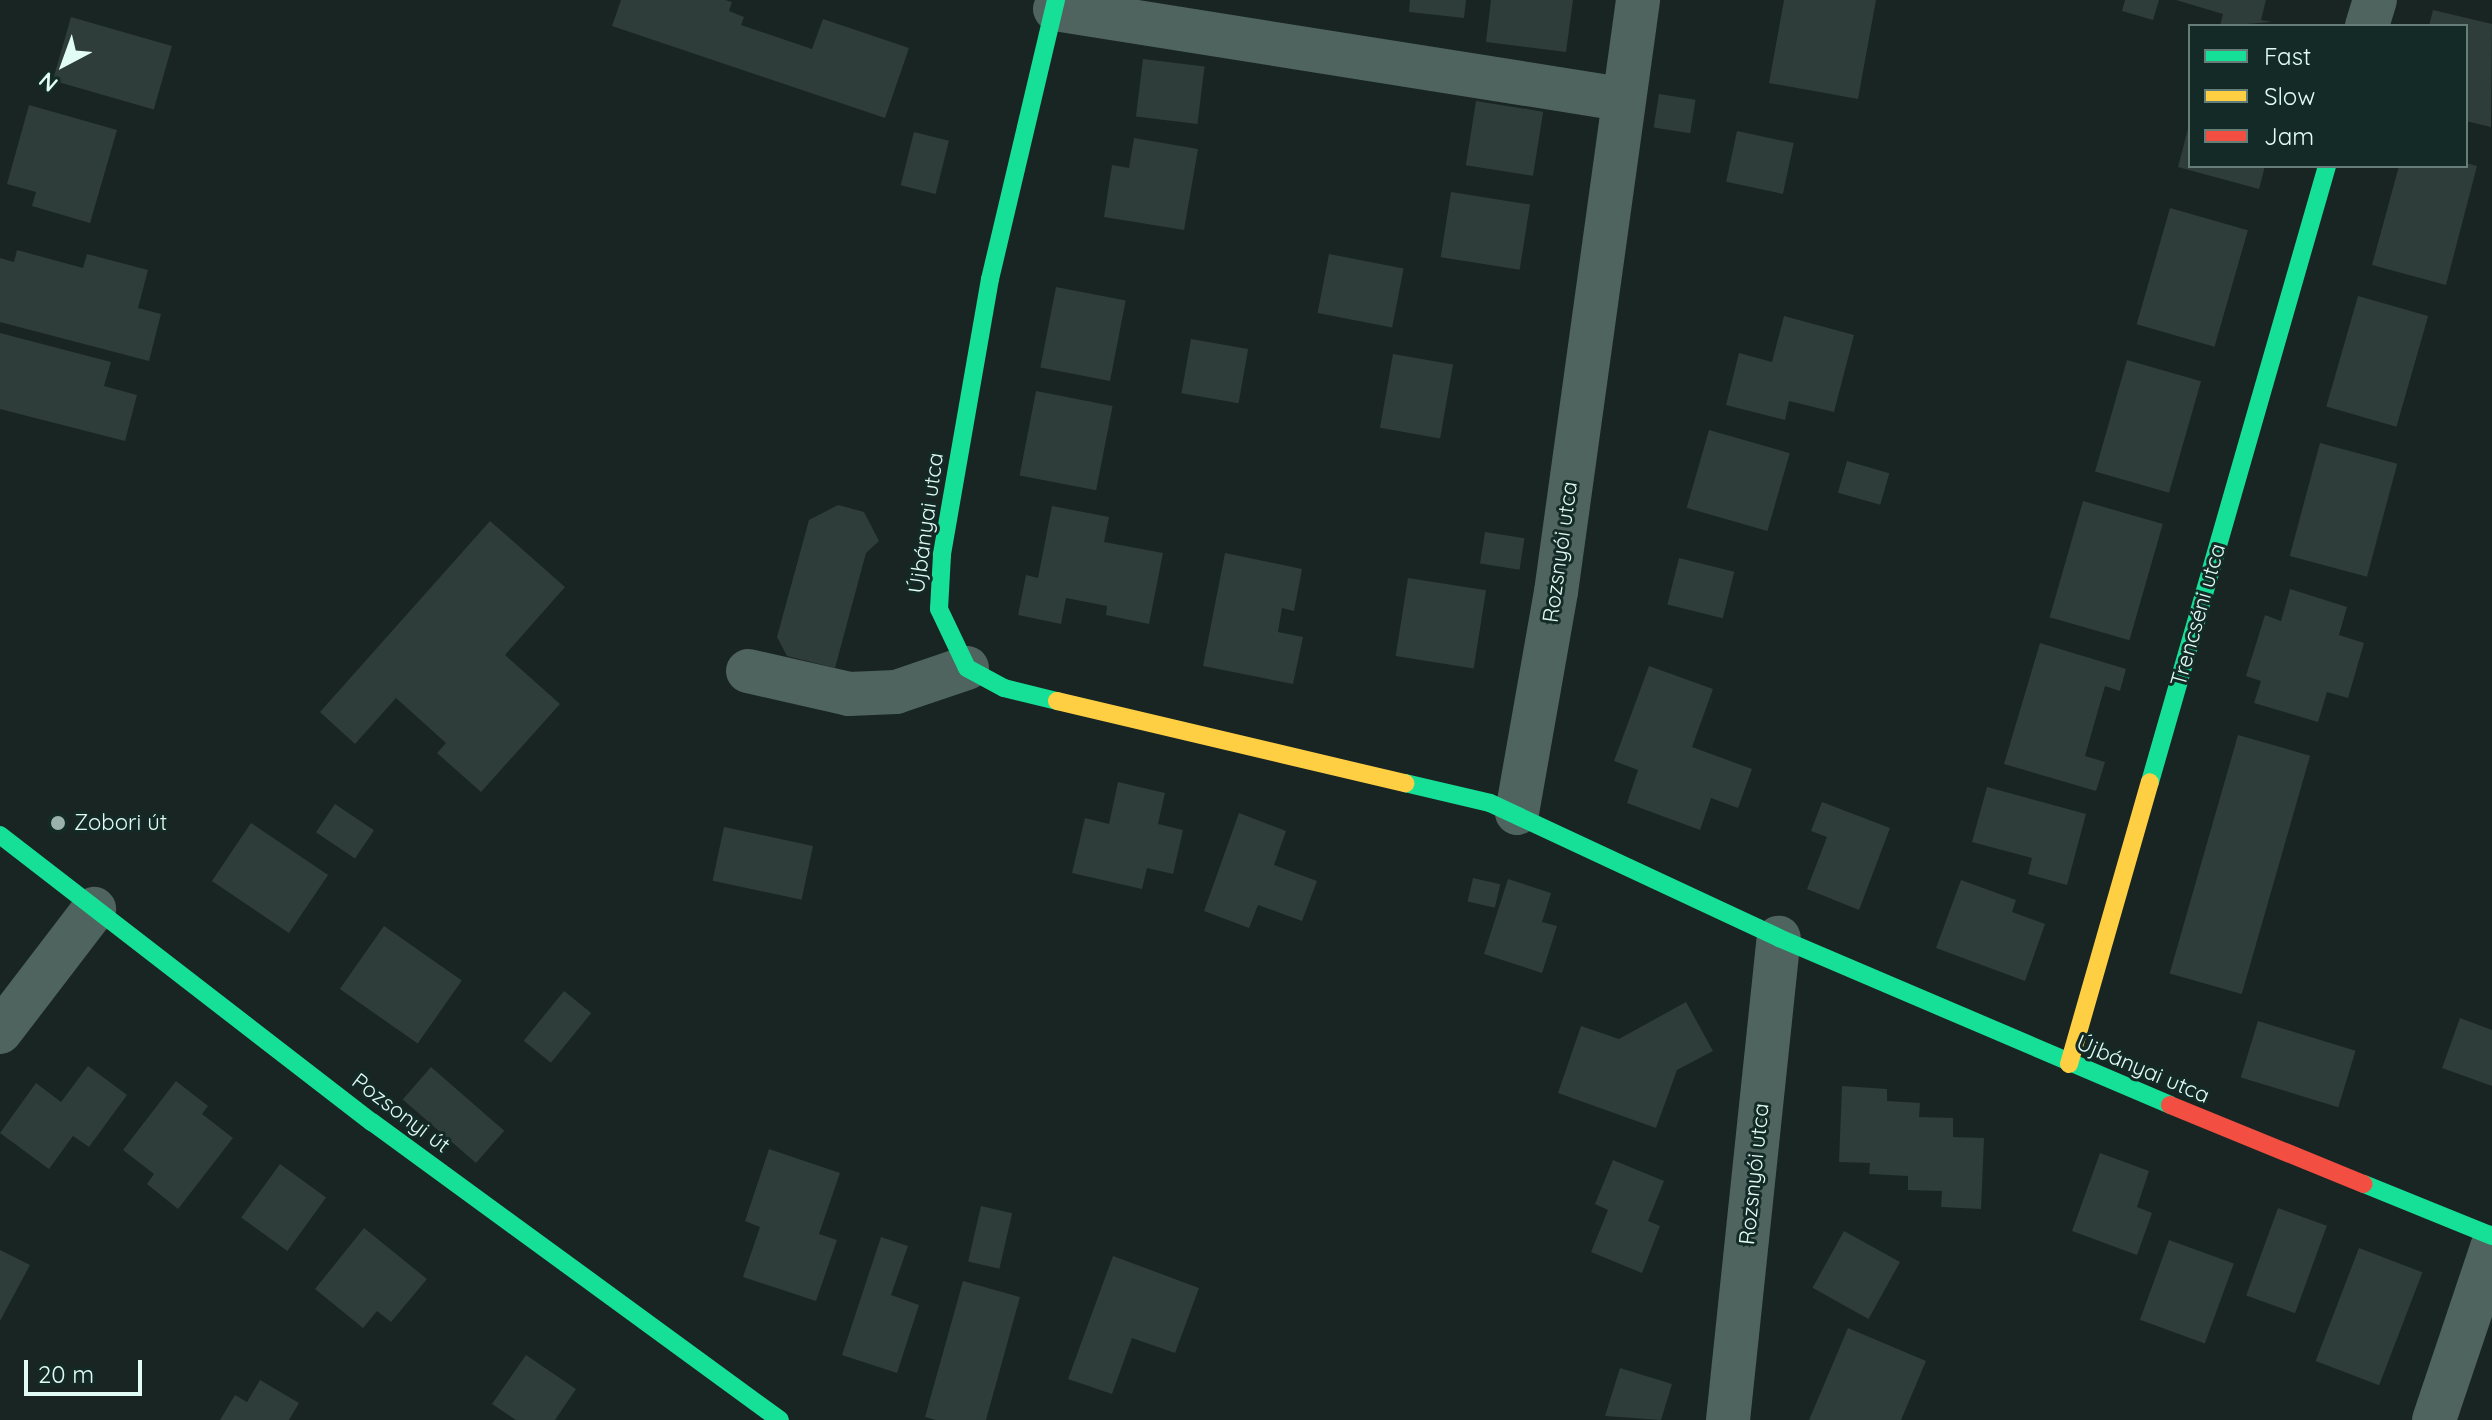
<!DOCTYPE html>
<meta charset="utf-8">
<style>
body{margin:0}
#map{position:relative;width:2492px;height:1420px;overflow:hidden;background:#192522;font-family:Quicksand,sans-serif}
div>[style]{position:absolute}
.building>*{inset:0;background:#2e3c3a;transform-origin:0 0}
.street>*{height:44px;margin:-22px;padding:0 22px;transform-origin:22px;border-radius:22px;background:#4f645e}
.fast>*{height:18px;margin:-9px;padding:0 9px;transform-origin:9px;border-radius:9px;background:#16e098}
.slow>*{height:18px;margin:-9px;padding:0 9px;transform-origin:9px;border-radius:9px;background:#ffcf43}
.jam>*{height:18px;margin:-9px;padding:0 9px;transform-origin:9px;border-radius:9px;background:#f24e42}
.dots>*{width:22px;height:22px;translate:-50% -50%;box-sizing:border-box;border:4px solid #142a26;border-radius:50%}
span{translate:-50% -50%;white-space:nowrap;text-align:center;line-height:1.15;-webkit-text-stroke:6px #142a26;paint-order:stroke}
.street-label{font-size:22px;color:#e1fcf5}
.poi-label{font-size:22px;color:#e1fcf5}
.left{translate:0 -50%;text-align:left}
.legend{position:absolute;left:2188px;top:24px;width:280px;height:144px;box-sizing:border-box;background:#142a26;border:2px solid #667e79;margin:0;padding:10px 14px;list-style:none;font-size:24px;color:#e1fcf5}
.legend li{display:flex;align-items:center;gap:16px;height:40px}
.legend b{width:40px;border:2px solid #667e79}
.north{position:absolute;left:24px;top:24px;width:80px;height:80px;-webkit-text-stroke:6px #142a26;paint-order:stroke;rotate:221deg;font-size:22px;font-weight:700;line-height:32px;text-align:center;color:#e1fcf5}
.north::after{content:'';display:block;margin:auto;width:28px;height:36px;background:#e1fcf5;clip-path:polygon(50% 0,100% 100%,50% 72%,0 100%)}
.scale{position:absolute;left:24px;top:1360px;width:118px;height:36px;box-sizing:border-box;border:4px solid #e1fcf5;border-top:0;padding-left:10px;font-size:24px;line-height:28px;white-space:nowrap;color:#e1fcf5;-webkit-text-stroke:6px #142a26;paint-order:stroke}
</style>
<div id="map">
<div class="building">
<div style="clip-path:polygon(621px 0,725px 0,732px 2px,729px 11px,744px 17px,741px 25px,812px 49px,823px 19px,909px 48px,885px 118px,612px 26px)"></div>
<div style="clip-path:polygon(1410px 0,1466px 0,1464px 18px,1409px 12px)"></div>
<div style="clip-path:polygon(1491px 0,1573px 0,1566px 52px,1486px 42px)"></div>
<div style="clip-path:polygon(1784px 0,1876px 0,1858px 99px,1769px 83px)"></div>
<div style="clip-path:polygon(2125px 0,2159px 0,2153px 20px,2122px 11px)"></div>
<div style="clip-path:polygon(2176px 0,2266px 0,2261px 20px,2272px 22px,2220px 26px,2223px 14px)"></div>
<div style="clip-path:polygon(2433px 10px,2492px 24px,2491px 127px,2466px 121px,2466px 26px,2429px 26px)"></div>
<div style="left:71px;top:17px;width:105px;height:66px;rotate:16deg"></div>
<div style="left:1143px;top:59px;width:62px;height:58px;rotate:7deg"></div>
<div style="left:1659px;top:94px;width:37px;height:34px;rotate:9deg"></div>
<div style="left:1476px;top:101px;width:68px;height:65px;rotate:9deg"></div>
<div style="clip-path:polygon(29px 105px,117px 130px,90px 223px,32px 206px,36px 192px,7px 184px)"></div>
<div style="clip-path:polygon(2189px 125px,2190px 166px,2265px 166px,2259px 189px,2178px 167px)"></div>
<div style="left:1737px;top:131px;width:58px;height:52px;rotate:12deg"></div>
<div style="left:914px;top:132px;width:36px;height:55px;rotate:14deg"></div>
<div style="clip-path:polygon(1134px 138px,1198px 149px,1184px 230px,1104px 217px,1112px 165px,1129px 168px)"></div>
<div style="clip-path:polygon(2466px 163px,2477px 166px,2446px 285px,2372px 265px,2399px 166px)"></div>
<div style="left:1451px;top:192px;width:80px;height:66px;rotate:9deg"></div>
<div style="left:2170px;top:208px;width:81px;height:121px;rotate:16deg"></div>
<div style="clip-path:polygon(17px 250px,83px 268px,87px 254px,148px 270px,138px 308px,161px 314px,149px 361px,0 322px,0 258px,14px 262px)"></div>
<div style="left:1329px;top:254px;width:76px;height:60px;rotate:11deg"></div>
<div style="left:1056px;top:287px;width:71px;height:82px;rotate:11deg"></div>
<div style="left:2358px;top:296px;width:73px;height:115px;rotate:16deg"></div>
<div style="clip-path:polygon(1784px 316px,1854px 335px,1834px 412px,1789px 401px,1785px 420px,1726px 405px,1739px 353px,1772px 362px)"></div>
<div style="clip-path:polygon(0 333px,111px 362px,104px 386px,137px 395px,125px 441px,0 409px)"></div>
<div style="left:1191px;top:339px;width:58px;height:55px;rotate:10deg"></div>
<div style="left:1393px;top:354px;width:61px;height:75px;rotate:10deg"></div>
<div style="left:2127px;top:360px;width:77px;height:116px;rotate:16deg"></div>
<div style="left:1036px;top:391px;width:78px;height:86px;rotate:11deg"></div>
<div style="left:1709px;top:430px;width:84px;height:81px;rotate:16deg"></div>
<div style="left:2320px;top:443px;width:80px;height:117px;rotate:15deg"></div>
<div style="left:1847px;top:461px;width:44px;height:33px;rotate:16deg"></div>
<div style="left:2083px;top:501px;width:83px;height:121px;rotate:16deg"></div>
<div style="clip-path:polygon(838px 505px,864px 512px,879px 541px,866px 553px,835px 668px,787px 656px,777px 637px,809px 520px)"></div>
<div style="clip-path:polygon(1052px 506px,1109px 517px,1104px 542px,1163px 553px,1149px 624px,1106px 615px,1107px 606px,1066px 598px,1061px 624px,1018px 615px,1026px 575px,1038px 578px)"></div>
<div style="clip-path:polygon(490px 521px,565px 587px,505px 655px,560px 704px,481px 792px,437px 753px,446px 743px,396px 698px,355px 744px,320px 712px)"></div>
<div style="left:1485px;top:532px;width:40px;height:32px;rotate:9deg"></div>
<div style="clip-path:polygon(1225px 553px,1302px 569px,1294px 611px,1282px 608px,1278px 632px,1303px 637px,1293px 684px,1203px 666px)"></div>
<div style="left:1679px;top:558px;width:57px;height:48px;rotate:14deg"></div>
<div style="left:1408px;top:578px;width:79px;height:79px;rotate:9deg"></div>
<div style="clip-path:polygon(2290px 589px,2347px 607px,2339px 635px,2364px 643px,2348px 698px,2327px 692px,2318px 722px,2254px 703px,2261px 681px,2246px 676px,2265px 615px,2281px 621px)"></div>
<div style="clip-path:polygon(2040px 643px,2126px 669px,2120px 691px,2105px 686px,2085px 756px,2105px 762px,2096px 791px,2004px 764px)"></div>
<div style="clip-path:polygon(1649px 666px,1713px 689px,1692px 747px,1752px 769px,1738px 808px,1711px 798px,1700px 830px,1627px 803px,1638px 770px,1614px 761px)"></div>
<div style="left:2238px;top:735px;width:75px;height:248px;rotate:16deg"></div>
<div style="clip-path:polygon(1118px 782px,1165px 793px,1158px 824px,1183px 830px,1173px 874px,1147px 868px,1142px 889px,1072px 873px,1085px 818px,1109px 824px)"></div>
<div style="clip-path:polygon(1987px 787px,2086px 814px,2067px 885px,2028px 874px,2032px 858px,1972px 842px)"></div>
<div style="clip-path:polygon(1822px 802px,1890px 828px,1859px 910px,1807px 889px,1827px 837px,1811px 831px)"></div>
<div style="left:335px;top:804px;width:47px;height:34px;rotate:34deg"></div>
<div style="clip-path:polygon(1239px 813px,1286px 831px,1274px 865px,1317px 881px,1302px 921px,1258px 905px,1249px 928px,1204px 911px)"></div>
<div style="left:251px;top:823px;width:93px;height:70px;rotate:34deg"></div>
<div style="left:724px;top:827px;width:91px;height:55px;rotate:12deg"></div>
<div style="left:1473px;top:878px;width:28px;height:24px;rotate:13deg"></div>
<div style="clip-path:polygon(1508px 879px,1551px 893px,1542px 922px,1557px 926px,1542px 973px,1484px 954px)"></div>
<div style="clip-path:polygon(1961px 880px,2016px 900px,2012px 912px,2045px 924px,2025px 981px,1936px 948px)"></div>
<div style="left:384px;top:926px;width:95px;height:77px;rotate:35deg"></div>
<div style="left:564px;top:991px;width:35px;height:64px;rotate:39deg"></div>
<div style="clip-path:polygon(1686px 1002px,1713px 1051px,1677px 1070px,1656px 1128px,1558px 1093px,1581px 1026px,1619px 1039px)"></div>
<div style="clip-path:polygon(2460px 1018px,2492px 1030px,2492px 1086px,2442px 1068px)"></div>
<div style="left:2258px;top:1021px;width:102px;height:59px;rotate:17deg"></div>
<div style="clip-path:polygon(88px 1066px,127px 1095px,89px 1147px,73px 1136px,49px 1169px,0 1133px,36px 1083px,61px 1102px)"></div>
<div style="left:431px;top:1067px;width:97px;height:43px;rotate:41deg"></div>
<div style="clip-path:polygon(176px 1081px,208px 1106px,202px 1114px,233px 1138px,178px 1209px,147px 1184px,154px 1174px,123px 1150px)"></div>
<div style="clip-path:polygon(1842px 1086px,1887px 1089px,1887px 1101px,1920px 1103px,1919px 1117px,1953px 1118px,1953px 1137px,1984px 1138px,1981px 1209px,1941px 1207px,1942px 1191px,1908px 1190px,1908px 1176px,1869px 1174px,1870px 1163px,1839px 1162px)"></div>
<div style="clip-path:polygon(769px 1149px,840px 1173px,819px 1234px,837px 1240px,816px 1301px,743px 1277px,760px 1227px,745px 1221px)"></div>
<div style="clip-path:polygon(2100px 1153px,2149px 1171px,2137px 1207px,2152px 1213px,2137px 1255px,2072px 1231px)"></div>
<div style="clip-path:polygon(1613px 1160px,1664px 1181px,1648px 1221px,1660px 1226px,1642px 1273px,1591px 1252px,1608px 1210px,1595px 1204px)"></div>
<div style="left:280px;top:1164px;width:57px;height:66px;rotate:36deg"></div>
<div style="left:981px;top:1206px;width:32px;height:57px;rotate:13deg"></div>
<div style="left:2278px;top:1208px;width:52px;height:93px;rotate:20deg"></div>
<div style="clip-path:polygon(364px 1228px,427px 1279px,391px 1322px,377px 1311px,363px 1328px,315px 1289px)"></div>
<div style="left:1844px;top:1231px;width:64px;height:65px;rotate:29deg"></div>
<div style="clip-path:polygon(881px 1237px,908px 1246px,891px 1295px,919px 1305px,897px 1373px,842px 1355px)"></div>
<div style="left:2169px;top:1240px;width:69px;height:85px;rotate:20deg"></div>
<div style="left:2359px;top:1248px;width:68px;height:121px;rotate:21deg"></div>
<div style="clip-path:polygon(0 1250px,30px 1265px,0 1321px)"></div>
<div style="clip-path:polygon(1113px 1256px,1199px 1288px,1175px 1353px,1132px 1338px,1112px 1394px,1068px 1379px)"></div>
<div style="clip-path:polygon(963px 1281px,1020px 1297px,986px 1420px,936px 1420px,925px 1417px)"></div>
<div style="clip-path:polygon(1848px 1328px,1926px 1361px,1901px 1420px,1809px 1420px)"></div>
<div style="clip-path:polygon(526px 1355px,576px 1389px,555px 1420px,516px 1420px,492px 1404px)"></div>
<div style="clip-path:polygon(1620px 1368px,1672px 1384px,1661px 1420px,1605px 1416px)"></div>
<div style="clip-path:polygon(260px 1380px,299px 1403px,289px 1420px,220px 1420px,235px 1395px,247px 1402px)"></div>
</div>
<div class="street">
<div style="left:1055px;top:9px;width:573px;rotate:9.03deg"></div>
<div style="left:2367px;top:26px;width:27px;rotate:-73deg"></div>
<div style="left:748px;top:671px;width:104px;rotate:12.8deg"></div>
<div style="left:849px;top:694px;width:47px;rotate:-2.4deg"></div>
<div style="left:896px;top:692px;width:75px;rotate:-18.7deg"></div>
<div style="left:1517px;top:813px;width:224px;rotate:-80deg"></div>
<div style="left:1556px;top:592px;width:598px;rotate:-82.11deg"></div>
<div style="left:0;top:1032px;width:155px;rotate:-52.6deg"></div>
<div style="left:1728px;top:1420px;width:485px;rotate:-84deg"></div>
<div style="left:2434px;top:1420px;width:182px;rotate:-71.4deg"></div>
</div>
<div class="fast">
<div style="left:1056px;top:0;width:287px;rotate:103.3deg"></div>
<div style="left:990px;top:279px;width:280px;rotate:99.9deg"></div>
<div style="left:942px;top:555px;width:54px;rotate:93.2deg"></div>
<div style="left:939px;top:609px;width:65px;rotate:64.6deg"></div>
<div style="left:967px;top:668px;width:42px;rotate:28.4deg"></div>
<div style="left:1004px;top:688px;width:55px;rotate:13.8deg"></div>
<div style="left:2150px;top:782px;width:641px;rotate:-73.97deg"></div>
<div style="left:1405px;top:783px;width:87px;rotate:13.2deg"></div>
<div style="left:1490px;top:803px;width:319px;rotate:25deg"></div>
<div style="left:1779px;top:938px;width:425px;rotate:23.1deg"></div>
<div style="left:0;top:835px;width:470px;rotate:37.7deg"></div>
<div style="left:372px;top:1122px;width:505px;rotate:36.14deg"></div>
<div style="left:2364px;top:1184px;width:138px;rotate:22.1deg"></div>
</div>
<div class="slow">
<div style="left:1057px;top:701px;width:358px;rotate:13.3deg"></div>
<div style="left:2069px;top:1064px;width:293px;rotate:-74deg"></div>
</div>
<div class="jam">
<div style="left:2170px;top:1105px;width:209px;rotate:22.2deg"></div>
</div>
<div class="dots">
<div style="left:58px;top:823px;background:#9bb1ab"></div>
</div>
<div class="street-label">
<span style="left:926px;top:523px;rotate:-82deg">Újbányai utca</span>
<span style="left:1560px;top:552px;rotate:-82deg">Rozsnyói utca</span>
<span style="left:2198px;top:615px;rotate:-74deg">Trencséni utca</span>
<span style="left:2143px;top:1069px;rotate:23deg">Újbányai utca</span>
<span style="left:401px;top:1113px;rotate:37deg">Pozsonyi út</span>
<span style="left:1754px;top:1174px;rotate:-84deg">Rozsnyói utca</span>
</div>
<div class="poi-label">
<span class="left" style="left:74px;top:823px">Zobori út</span>
</div>
<ul class="legend">
<li><b style="height:10px;background:#16e098"></b>Fast</li>
<li><b style="height:10px;background:#ffcf43"></b>Slow</li>
<li><b style="height:10px;background:#f24e42"></b>Jam</li>
</ul>
<div class="north">N</div>
<div class="scale">20 m</div>
</div>
